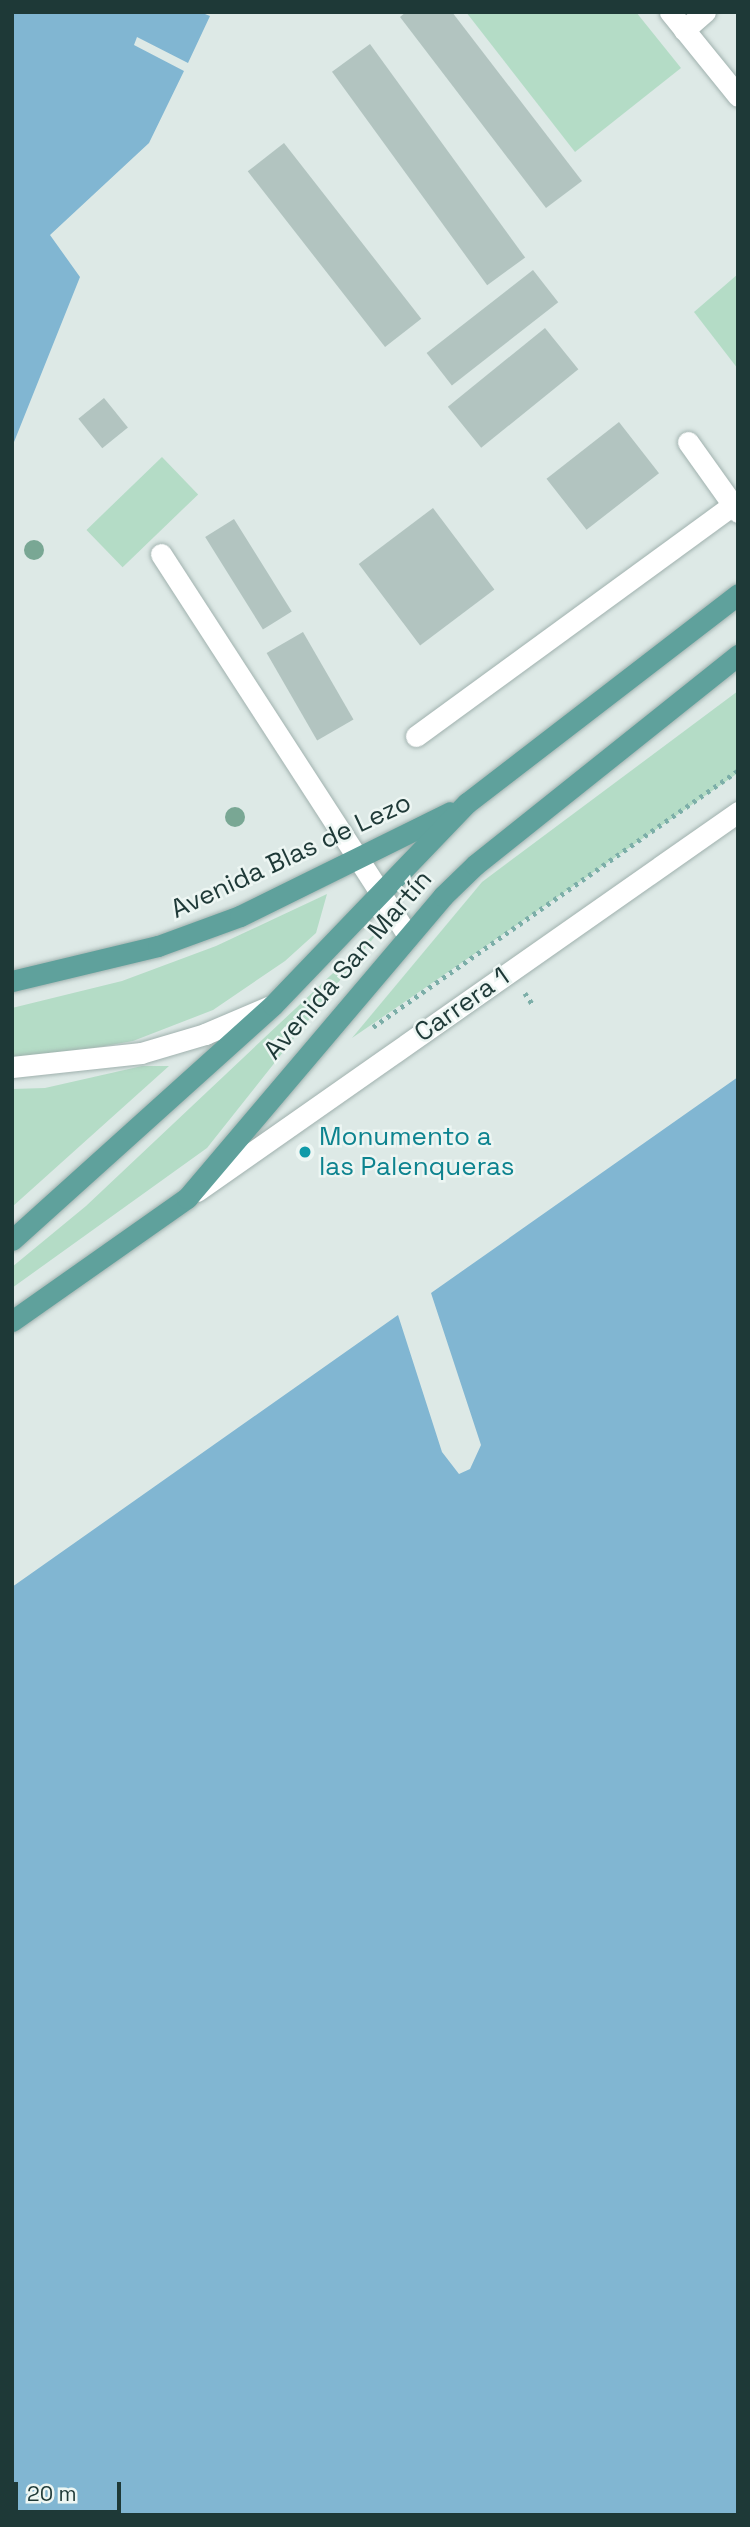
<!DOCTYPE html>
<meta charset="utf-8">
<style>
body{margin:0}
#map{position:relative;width:750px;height:2527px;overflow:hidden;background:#dde9e6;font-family:"Space Grotesk",sans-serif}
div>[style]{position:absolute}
.green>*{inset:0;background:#b4dcc6;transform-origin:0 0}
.water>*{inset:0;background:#81b6d2}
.building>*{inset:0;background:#b2c4c0;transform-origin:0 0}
.path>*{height:4.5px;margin-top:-2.25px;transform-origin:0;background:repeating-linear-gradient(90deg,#7caea8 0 3.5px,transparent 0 8.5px)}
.roads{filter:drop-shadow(0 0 2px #a0b1ae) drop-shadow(0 0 2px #a0b1ae)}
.minor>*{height:21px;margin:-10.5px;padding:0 10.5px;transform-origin:10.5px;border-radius:10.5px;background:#fff}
.major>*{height:21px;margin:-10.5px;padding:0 10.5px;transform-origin:10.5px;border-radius:10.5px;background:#5fa19c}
.trees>*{width:20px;height:20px;margin:-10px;border-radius:50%;background:#79a794}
.dots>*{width:19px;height:19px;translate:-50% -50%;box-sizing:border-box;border:4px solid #edf6f3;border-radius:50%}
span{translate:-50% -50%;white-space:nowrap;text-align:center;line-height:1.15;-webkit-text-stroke:5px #edf6f3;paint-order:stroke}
.street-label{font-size:26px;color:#1e3937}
.culture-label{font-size:26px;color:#0d838f}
.left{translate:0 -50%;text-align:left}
.frame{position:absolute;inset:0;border:14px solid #1e3937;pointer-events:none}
.scale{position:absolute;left:14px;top:2482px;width:107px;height:32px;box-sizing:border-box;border:4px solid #1e3937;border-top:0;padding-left:9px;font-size:21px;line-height:24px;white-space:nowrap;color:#1e3937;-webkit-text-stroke:5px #edf6f3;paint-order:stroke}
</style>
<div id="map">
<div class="green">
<div style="clip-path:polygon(466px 12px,636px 12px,681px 68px,575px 152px)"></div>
<div style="clip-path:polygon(738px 274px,738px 369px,694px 312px)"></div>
<div style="left:162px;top:457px;width:52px;height:105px;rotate:46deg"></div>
<div style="clip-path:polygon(738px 691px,738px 773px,352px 1038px,482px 882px)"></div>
<div style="clip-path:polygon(327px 894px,316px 933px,285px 961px,213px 1010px,133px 1041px,31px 1059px,12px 1058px,12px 1008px,122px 981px,216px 946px)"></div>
<div style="clip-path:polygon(383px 926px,207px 1148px,12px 1288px,12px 1267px,86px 1206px)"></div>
<div style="clip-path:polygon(142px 1066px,169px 1066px,12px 1207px,12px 1089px,45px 1088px)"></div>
</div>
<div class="water">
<div style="clip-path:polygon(12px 12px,200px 12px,210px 16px,188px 63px,137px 37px,134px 45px,184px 71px,149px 143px,50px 235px,80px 277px,12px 447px)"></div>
<div style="clip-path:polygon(738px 1077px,738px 2515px,12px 2515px,12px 1587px,398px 1315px,442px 1452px,459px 1474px,470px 1469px,481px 1445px,431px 1293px)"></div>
</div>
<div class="building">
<div style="clip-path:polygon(406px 12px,452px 12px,582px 181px,546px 208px,400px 17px)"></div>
<div style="left:370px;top:44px;width:264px;height:47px;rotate:54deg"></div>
<div style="left:284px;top:143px;width:223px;height:46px;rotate:52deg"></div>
<div style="left:533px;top:270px;width:41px;height:135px;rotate:52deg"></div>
<div style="left:545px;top:328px;width:53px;height:125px;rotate:51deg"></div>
<div style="left:104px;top:398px;width:38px;height:33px;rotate:51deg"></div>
<div style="left:619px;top:422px;width:65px;height:92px;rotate:52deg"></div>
<div style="left:433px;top:508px;width:102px;height:93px;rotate:53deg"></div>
<div style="left:234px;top:519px;width:109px;height:34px;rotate:58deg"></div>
<div style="left:303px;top:632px;width:101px;height:42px;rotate:60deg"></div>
</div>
<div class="path">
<div style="left:525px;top:993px;width:14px;rotate:56deg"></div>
<div style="left:373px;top:1027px;width:446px;rotate:-35.1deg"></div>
</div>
<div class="roads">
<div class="minor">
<div style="left:670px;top:12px;width:108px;rotate:51deg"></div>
<div style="left:684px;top:30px;width:28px;rotate:-41deg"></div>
<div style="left:688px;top:442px;width:86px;rotate:54.5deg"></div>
<div style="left:161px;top:554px;width:453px;rotate:57.1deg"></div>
<div style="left:416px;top:736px;width:392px;rotate:-36.1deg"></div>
<div style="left:12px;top:1067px;width:130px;rotate:-6.2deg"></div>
<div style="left:141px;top:1053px;width:67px;rotate:-16.5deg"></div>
<div style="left:205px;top:1034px;width:69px;rotate:-23.2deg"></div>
<div style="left:197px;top:1191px;width:661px;rotate:-35.01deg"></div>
</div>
<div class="major">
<div style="left:12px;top:981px;width:150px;rotate:-13.5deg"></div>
<div style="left:158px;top:946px;width:87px;rotate:-20.1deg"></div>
<div style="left:240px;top:916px;width:234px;rotate:-26.3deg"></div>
<div style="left:12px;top:1240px;width:351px;rotate:-42deg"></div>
<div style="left:273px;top:1005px;width:280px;rotate:-46.2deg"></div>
<div style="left:467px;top:803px;width:342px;rotate:-37.6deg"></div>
<div style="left:12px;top:1321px;width:214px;rotate:-35.1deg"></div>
<div style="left:187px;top:1198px;width:396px;rotate:-49.7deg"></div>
<div style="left:443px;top:896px;width:45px;rotate:-44.1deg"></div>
<div style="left:475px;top:865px;width:337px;rotate:-38.6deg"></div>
</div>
</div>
<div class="trees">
<div style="left:34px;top:550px"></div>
<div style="left:235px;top:817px"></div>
</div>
<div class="dots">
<div style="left:305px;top:1152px;background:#0f9aa8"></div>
</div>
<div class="street-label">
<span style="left:291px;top:856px;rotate:-25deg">Avenida Blas de Lezo</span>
<span style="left:348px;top:965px;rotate:-49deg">Avenida San Martín</span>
<span style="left:462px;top:1005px;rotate:-35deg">Carrera 1</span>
</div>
<div class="culture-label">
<span class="left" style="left:319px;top:1152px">Monumento a<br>las Palenqueras</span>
</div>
<div class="frame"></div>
<div class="scale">20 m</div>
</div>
